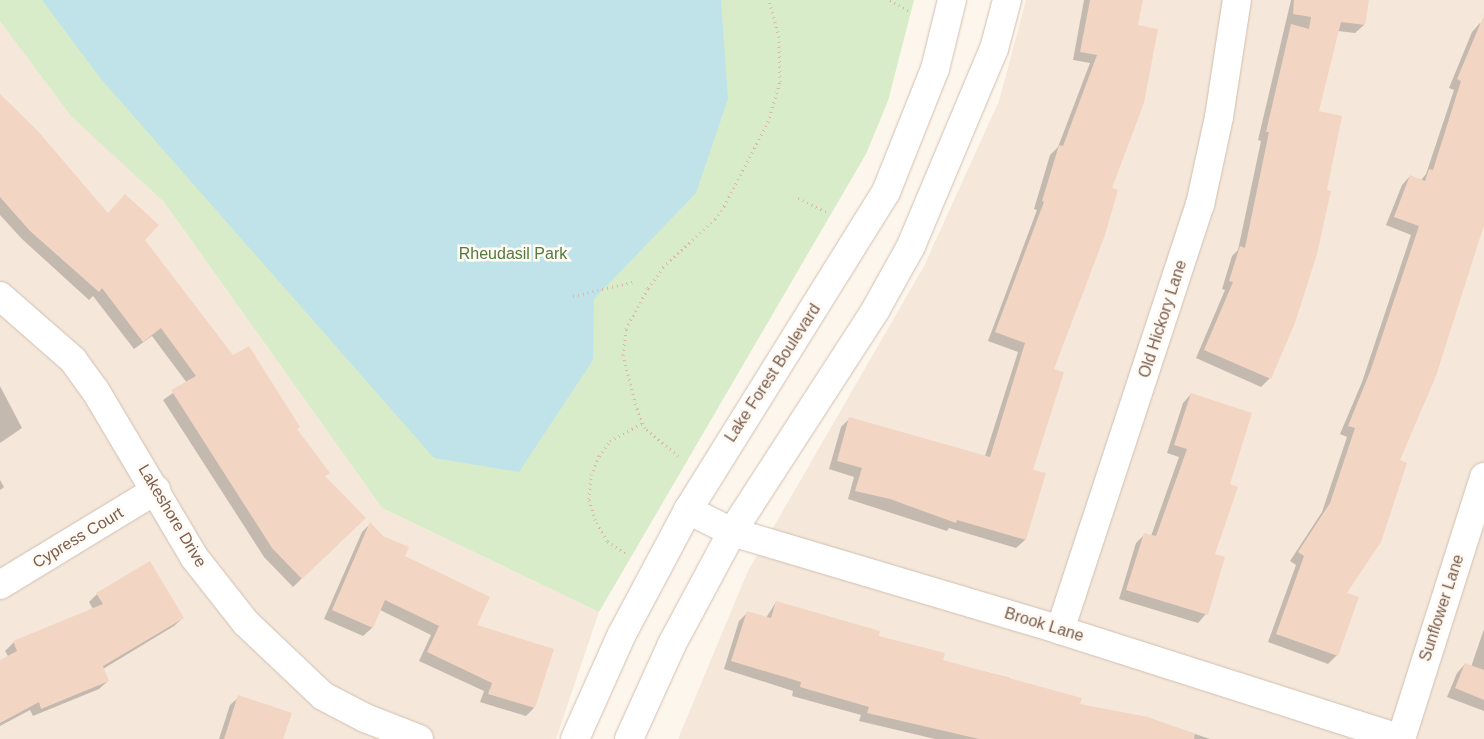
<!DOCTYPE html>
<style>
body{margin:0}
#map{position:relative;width:1484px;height:739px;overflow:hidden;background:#fdf6ec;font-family:Arial,sans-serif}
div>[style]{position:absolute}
.residential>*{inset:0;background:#f5e8da}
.green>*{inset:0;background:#d8ecc9}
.water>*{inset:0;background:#bfe3e8}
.shadow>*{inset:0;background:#0003}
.building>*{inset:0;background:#f3d5c3}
.path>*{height:3px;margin-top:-1.5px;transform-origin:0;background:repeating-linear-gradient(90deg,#d9b8a5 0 1px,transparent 0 5px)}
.roads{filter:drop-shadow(0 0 1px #d1beb0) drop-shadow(0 0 1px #d1beb0)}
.street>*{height:28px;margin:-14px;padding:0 14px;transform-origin:14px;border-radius:14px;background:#fff}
.secondary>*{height:28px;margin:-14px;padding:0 14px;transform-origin:14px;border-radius:14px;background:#fff}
span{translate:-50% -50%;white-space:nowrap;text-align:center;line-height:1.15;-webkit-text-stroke:5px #fffaf3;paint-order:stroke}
.park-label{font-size:16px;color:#537a41}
.street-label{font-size:16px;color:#7a5c4d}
</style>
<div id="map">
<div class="residential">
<div style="clip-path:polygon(1026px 0,1484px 0,1484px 739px,678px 739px,747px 573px,924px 266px,999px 101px)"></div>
<div style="clip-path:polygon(0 11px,164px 202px,382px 508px,599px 612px,556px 739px,0 739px)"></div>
</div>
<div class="green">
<div style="clip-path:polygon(0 0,914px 0,888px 101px,866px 154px,599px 612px,382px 508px,164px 202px,71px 116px,0 21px)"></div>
</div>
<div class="water">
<div style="clip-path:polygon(42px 0,721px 0,728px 99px,696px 193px,594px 299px,593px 360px,519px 472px,434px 458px,101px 79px)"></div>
</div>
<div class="shadow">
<div style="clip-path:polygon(1084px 0,1141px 0,1052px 370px,1032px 470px,1045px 474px,1025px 540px,1016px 548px,949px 528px,947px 531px,848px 499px,854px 477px,829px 469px,841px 427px,850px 418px,985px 456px,1018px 352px,988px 341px,1037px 210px,1034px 209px,1050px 155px,1058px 147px,1090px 63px,1073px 60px)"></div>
<div style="clip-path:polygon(1291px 0,1367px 0,1364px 25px,1355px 33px,1338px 31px,1317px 112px,1270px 378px,1261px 387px,1196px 358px,1225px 290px,1222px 289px,1232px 256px,1238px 250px,1261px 141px,1258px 140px)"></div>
<div style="clip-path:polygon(1480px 23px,1484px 25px,1484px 222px,1398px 461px,1345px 594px,1337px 655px,1328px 664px,1268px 642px,1296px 565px,1290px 561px,1322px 512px,1347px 437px,1340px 434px,1362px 382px,1411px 235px,1386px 225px,1402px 185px,1410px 176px,1421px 180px,1426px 174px,1454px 90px,1449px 88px,1472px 32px)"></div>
<div style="clip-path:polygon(0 96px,108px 215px,143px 240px,233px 357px,296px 429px,324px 476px,365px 518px,293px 587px,264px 557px,163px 400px,187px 383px,152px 336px,134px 349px,93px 296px,89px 300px,22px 239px,0 215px)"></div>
<div style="clip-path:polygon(0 386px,22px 428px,0 443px)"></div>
<div style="clip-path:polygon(1191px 394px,1228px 485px,1213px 555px,1206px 614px,1198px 623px,1119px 599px,1136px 543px,1145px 534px,1151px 536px,1179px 457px,1167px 453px,1183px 403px)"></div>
<div style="clip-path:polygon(0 480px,4px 487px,0 490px)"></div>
<div style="clip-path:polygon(370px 524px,475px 626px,534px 708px,526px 716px,480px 702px,484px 691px,419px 661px,431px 635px,380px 610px,372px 628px,363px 636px,324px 619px,362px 532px)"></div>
<div style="clip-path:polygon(97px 594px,183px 618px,174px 626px,103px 669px,108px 681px,99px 689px,33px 716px,30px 710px,0 726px,0 662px,8px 656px,5px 651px,14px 642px,93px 609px,89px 602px)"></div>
<div style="clip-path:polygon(776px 602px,941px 661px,1010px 678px,1010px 680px,1079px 705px,1148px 718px,1210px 739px,935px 739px,859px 721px,861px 715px,792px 696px,793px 691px,724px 669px,739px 621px,748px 612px,766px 618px)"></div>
<div style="clip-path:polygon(1484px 629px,1484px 711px,1447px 697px,1457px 673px,1465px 664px,1471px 667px)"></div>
<div style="clip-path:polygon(239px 697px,281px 739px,219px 739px,230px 705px)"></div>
</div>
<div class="building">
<div style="clip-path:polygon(1090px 0,1143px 0,1138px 25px,1158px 29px,1144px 103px,1112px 188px,1118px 190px,1105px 235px,1054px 369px,1064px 372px,1033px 470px,1046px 473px,1026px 540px,957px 520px,956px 523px,890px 499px,855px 491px,862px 468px,837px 461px,849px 417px,990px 457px,1025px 343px,995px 332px,1044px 202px,1042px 201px,1059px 145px,1063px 146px,1097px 55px,1080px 52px)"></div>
<div style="clip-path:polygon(1294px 0,1369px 0,1365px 25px,1341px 22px,1319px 111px,1342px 116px,1327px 190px,1331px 191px,1317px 254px,1295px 323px,1271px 379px,1204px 350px,1233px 282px,1229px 281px,1240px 246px,1245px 248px,1269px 132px,1266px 132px,1291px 24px,1309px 29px,1311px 17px,1293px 14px)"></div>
<div style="clip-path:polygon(1484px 15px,1484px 225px,1436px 376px,1400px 460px,1407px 463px,1381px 542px,1347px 593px,1359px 597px,1338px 656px,1276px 634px,1304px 556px,1298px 552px,1330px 503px,1355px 428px,1348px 426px,1370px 372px,1419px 226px,1394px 217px,1410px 175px,1425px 181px,1429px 169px,1433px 170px,1461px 81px,1457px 79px)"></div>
<div style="clip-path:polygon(0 94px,37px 130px,108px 213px,125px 194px,159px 225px,145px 240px,233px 355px,249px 346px,300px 427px,297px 429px,330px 473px,325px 476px,366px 518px,302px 579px,272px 548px,171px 390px,196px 376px,161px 328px,143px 342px,102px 288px,99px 292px,30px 231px,0 197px)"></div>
<div style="clip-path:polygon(1191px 393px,1252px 413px,1230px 484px,1238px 487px,1215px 554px,1225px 557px,1208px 615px,1126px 590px,1144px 533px,1156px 536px,1187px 449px,1174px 445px)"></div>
<div style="clip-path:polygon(370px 522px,383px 536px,409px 547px,405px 556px,490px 597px,477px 625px,554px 649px,535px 708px,488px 694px,492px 683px,427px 652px,439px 626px,385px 600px,373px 628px,332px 610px)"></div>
<div style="clip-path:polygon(150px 561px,184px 618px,103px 666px,109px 681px,41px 709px,39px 702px,0 723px,0 660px,17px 651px,13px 641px,103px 604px,96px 593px)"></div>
<div style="clip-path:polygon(776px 601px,880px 631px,879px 636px,945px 653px,943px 660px,1082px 698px,1080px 704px,1148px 717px,1195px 734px,1194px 739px,979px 739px,867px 713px,869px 707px,800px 687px,801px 682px,731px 661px,747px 611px,771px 618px)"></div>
<div style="clip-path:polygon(1465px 663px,1484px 670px,1484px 700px,1455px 688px)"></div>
<div style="clip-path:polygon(238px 695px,292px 713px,283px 739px,224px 739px)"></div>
</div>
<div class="path">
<div style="left:890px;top:0;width:24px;rotate:30deg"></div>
<div style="left:798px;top:198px;width:34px;rotate:26deg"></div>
<div style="left:573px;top:296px;width:61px;rotate:-13.3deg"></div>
<div style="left:678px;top:456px;width:43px;rotate:-139.7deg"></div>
<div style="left:645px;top:428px;width:21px;rotate:-113deg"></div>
<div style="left:637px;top:409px;width:56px;rotate:-104.5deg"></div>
<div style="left:623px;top:355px;width:26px;rotate:-83deg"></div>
<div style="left:626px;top:329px;width:47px;rotate:-61.8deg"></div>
<div style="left:648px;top:288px;width:26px;rotate:-54deg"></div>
<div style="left:663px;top:267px;width:71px;rotate:-42.7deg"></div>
<div style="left:715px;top:219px;width:16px;rotate:-55deg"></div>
<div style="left:724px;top:206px;width:95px;rotate:-62.4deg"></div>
<div style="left:768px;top:122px;width:42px;rotate:-73.3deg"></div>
<div style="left:780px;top:82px;width:45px;rotate:-91.3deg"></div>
<div style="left:779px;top:37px;width:38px;rotate:-105deg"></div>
<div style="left:625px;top:553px;width:22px;rotate:-146deg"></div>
<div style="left:607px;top:541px;width:24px;rotate:-120deg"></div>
<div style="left:595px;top:520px;width:22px;rotate:-106deg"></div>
<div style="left:589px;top:499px;width:24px;rotate:-85deg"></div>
<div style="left:591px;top:475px;width:21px;rotate:-67deg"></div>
<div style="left:599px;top:456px;width:19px;rotate:-54deg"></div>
<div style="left:610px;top:441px;width:38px;rotate:-29deg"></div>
</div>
<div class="roads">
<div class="street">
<div style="left:0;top:296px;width:97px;rotate:41.2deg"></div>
<div style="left:73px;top:360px;width:37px;rotate:54deg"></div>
<div style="left:95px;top:390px;width:194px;rotate:59.3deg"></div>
<div style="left:194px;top:557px;width:84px;rotate:51.8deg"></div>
<div style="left:246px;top:623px;width:106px;rotate:43.5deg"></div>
<div style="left:323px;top:696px;width:47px;rotate:27.6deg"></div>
<div style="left:365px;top:718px;width:58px;rotate:21.3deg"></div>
<div style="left:688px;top:510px;width:49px;rotate:26.6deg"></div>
<div style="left:732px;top:532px;width:342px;rotate:16.6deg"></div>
<div style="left:1060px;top:630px;width:358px;rotate:17.7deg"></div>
<div style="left:0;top:585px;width:183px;rotate:-31.3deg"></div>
<div style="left:1060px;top:630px;width:447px;rotate:-71.8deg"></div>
<div style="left:1200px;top:205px;width:90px;rotate:-77.8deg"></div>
<div style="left:1219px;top:117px;width:118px;rotate:-81.3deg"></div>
<div style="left:1401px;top:739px;width:275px;rotate:-72.4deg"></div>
</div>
<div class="secondary">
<div style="left:575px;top:739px;width:113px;rotate:-65.9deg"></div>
<div style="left:621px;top:636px;width:143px;rotate:-62deg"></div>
<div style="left:688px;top:510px;width:375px;rotate:-58.1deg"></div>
<div style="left:886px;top:192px;width:132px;rotate:-68.3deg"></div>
<div style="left:935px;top:69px;width:71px;rotate:-76.2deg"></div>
<div style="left:629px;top:739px;width:104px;rotate:-65.6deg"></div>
<div style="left:672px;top:644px;width:127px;rotate:-61.8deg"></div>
<div style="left:732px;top:532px;width:265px;rotate:-57.1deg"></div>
<div style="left:876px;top:309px;width:72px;rotate:-60.9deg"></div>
<div style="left:911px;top:246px;width:214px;rotate:-67.2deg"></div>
<div style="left:994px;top:49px;width:51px;rotate:-75.1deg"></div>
</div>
</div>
<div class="park-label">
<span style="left:513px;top:254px">Rheudasil Park</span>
</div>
<div class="street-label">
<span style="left:1163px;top:319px;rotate:-72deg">Old Hickory Lane</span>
<span style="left:773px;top:373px;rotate:-57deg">Lake Forest Boulevard</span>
<span style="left:172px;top:516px;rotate:59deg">Lakeshore Drive</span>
<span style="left:78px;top:538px;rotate:-31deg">Cypress Court</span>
<span style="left:1442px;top:608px;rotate:-72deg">Sunflower Lane</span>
<span style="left:1044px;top:625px;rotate:17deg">Brook Lane</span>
</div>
</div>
